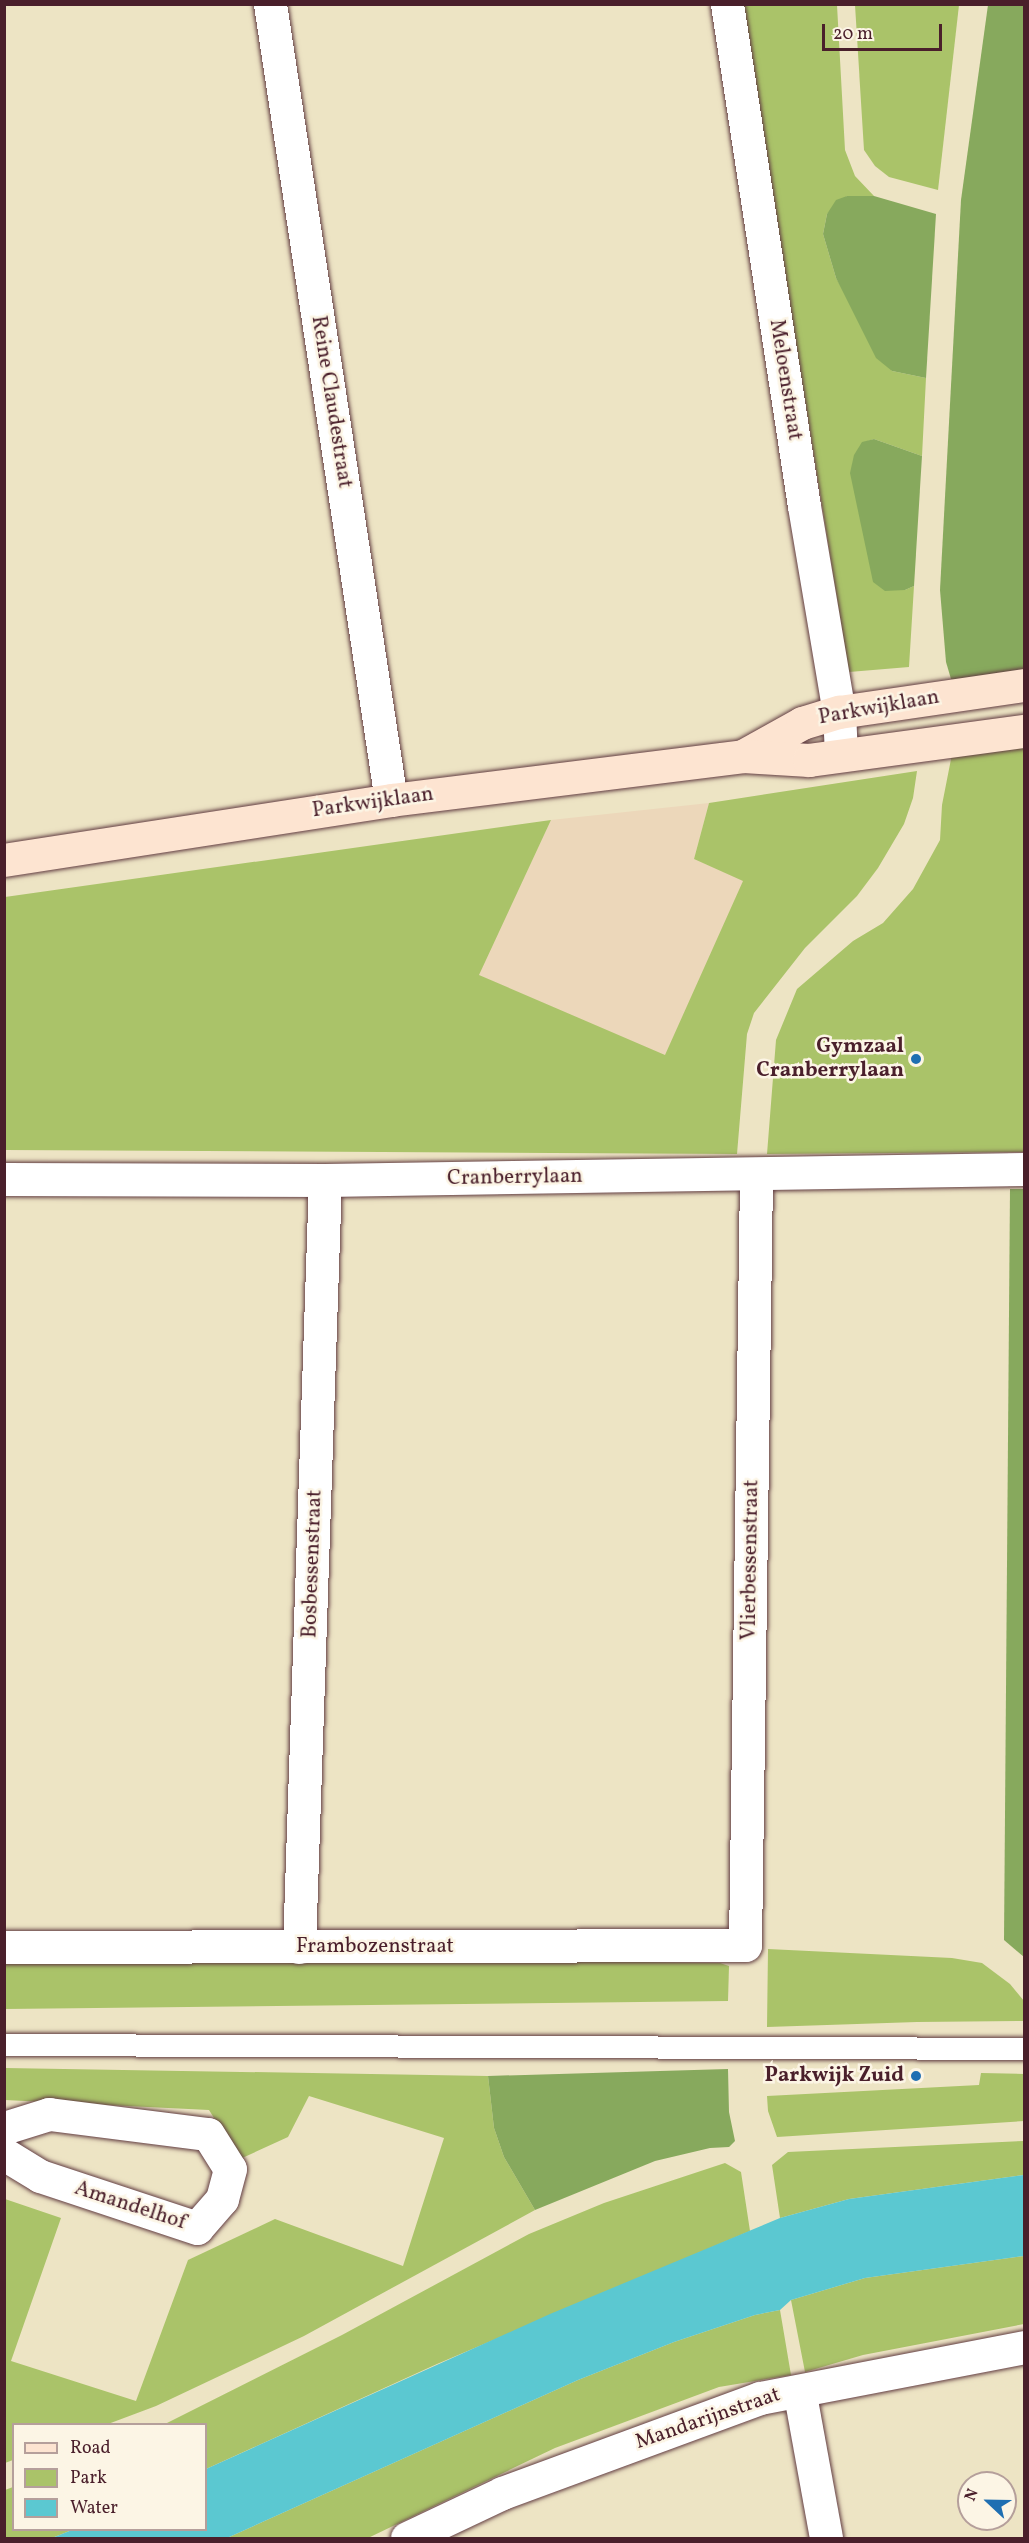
<!DOCTYPE html>
<style>
body{margin:0}
#map{position:relative;width:1029px;height:2543px;overflow:hidden;background:#ede4c4;font-family:Vollkorn,serif}
div>[style]{position:absolute}
.built>*{inset:0;background:#ecd7ba}
.green>*{inset:0;background:#aac369}
.forest>*{inset:0;background:#87a95d}
.water>*{inset:0;background:#5bc8d1}
.roads{filter:drop-shadow(0 0 2px #623d42) drop-shadow(0 0 2px #623d42)}
.lane>*{height:22px;margin:-11px;padding:0 11px;transform-origin:11px;border-radius:11px;background:#fff}
.street>*{height:33px;margin:-16.5px;padding:0 16.5px;transform-origin:16.5px;border-radius:16.5px;background:#fff}
.secondary>*{height:33px;margin:-16.5px;padding:0 16.5px;transform-origin:16.5px;border-radius:16.5px;background:#fde4d1}
.dots>*{width:16px;height:16px;translate:-50% -50%;box-sizing:border-box;border:3px solid #fcf5e5;border-radius:50%}
span{translate:-50% -50%;white-space:nowrap;text-align:center;line-height:1.15;-webkit-text-stroke:5px #fcf5e5;paint-order:stroke}
.street-label{font-size:21px;color:#4a1f2b}
.poi-label{font-size:21px;color:#4a1f2b;font-weight:700}
.right{translate:-100% -50%;text-align:right}
.frame{position:absolute;inset:0;border:6px solid #4a1f2b;pointer-events:none}
.legend{position:absolute;left:12px;top:2423px;width:195px;height:108px;box-sizing:border-box;background:#fcf5e5;border:2px solid #b59f9b;margin:0;padding:8px 10px;list-style:none;font-size:18px;color:#4a1f2b}
.legend li{display:flex;align-items:center;gap:12px;height:30px}
.legend b{width:30px;border:2px solid #b59f9b}
.north{position:absolute;left:957px;top:2471px;width:60px;height:60px;box-sizing:border-box;background:#fcf5e5;border:2px solid #b59f9b;border-radius:50%;rotate:292deg;font-size:16px;font-weight:700;line-height:24px;text-align:center;color:#4a1f2b}
.north::after{content:'';display:block;margin:auto;width:21px;height:27px;background:#1f6fb2;clip-path:polygon(50% 0,100% 100%,50% 72%,0 100%)}
.scale{position:absolute;left:822px;top:24px;width:120px;height:27px;box-sizing:border-box;border:3px solid #4a1f2b;border-top:0;padding-left:8px;font-size:18px;line-height:21px;white-space:nowrap;color:#4a1f2b;-webkit-text-stroke:4px #fcf5e5;paint-order:stroke}
</style>
<div id="map">
<div class="built">
<div style="clip-path:polygon(709px 803px,694px 859px,744px 880px,665px 1056px,478px 975px,551px 820px)"></div>
</div>
<div class="green">
<div style="clip-path:polygon(741px 5px,837px 5px,845px 150px,855px 176px,874px 196px,847px 196px,827px 214px,823px 234px,836px 278px,892px 371px,926px 378px,922px 456px,874px 439px,862px 443px,905px 590px,914px 586px,909px 667px,849px 672px)"></div>
<div style="clip-path:polygon(855px 5px,959px 5px,938px 190px,889px 177px,875px 166px,864px 150px)"></div>
<div style="clip-path:polygon(1024px 745px,1024px 1152px,767px 1154px,776px 1040px,797px 989px,853px 941px,883px 923px,913px 889px,940px 840px,942px 805px,952px 754px)"></div>
<div style="clip-path:polygon(917px 771px,913px 798px,904px 824px,878px 868px,857px 896px,805px 948px,754px 1013px,747px 1034px,737px 1154px,5px 1150px,5px 897px,551px 820px,479px 975px,665px 1055px,743px 881px,694px 859px,709px 803px)"></div>
<div style="clip-path:polygon(768px 1949px,952px 1958px,982px 1963px,1010px 1984px,1024px 2001px,1024px 2021px,917px 2022px,767px 2027px)"></div>
<div style="clip-path:polygon(336px 1958px,720px 1963px,729px 1966px,728px 2001px,5px 2009px,4px 1961px)"></div>
<div style="clip-path:polygon(5px 2068px,488px 2076px,494px 2128px,504px 2157px,535px 2210px,304px 2336px,156px 2406px,108px 2424px,14px 2424px,13px 2460px,5px 2463px,5px 2199px,61px 2218px,11px 2361px,136px 2401px,188px 2260px,275px 2219px,403px 2266px,444px 2138px,309px 2096px,288px 2137px,240px 2159px,209px 2110px,5px 2100px)"></div>
<div style="clip-path:polygon(981px 2073px,1024px 2074px,1024px 2121px,777px 2137px,768px 2111px,767px 2096px,979px 2085px)"></div>
<div style="clip-path:polygon(1024px 2141px,1024px 2175px,849px 2199px,780px 2218px,772px 2165px,788px 2152px)"></div>
<div style="clip-path:polygon(725px 2163px,741px 2172px,750px 2231px,437px 2364px,206px 2469px,206px 2424px,165px 2424px,342px 2335px,529px 2234px,604px 2203px)"></div>
<div style="clip-path:polygon(1024px 2256px,1024px 2324px,863px 2355px,805px 2372px,791px 2300px,865px 2278px)"></div>
<div style="clip-path:polygon(780px 2310px,791px 2375px,719px 2387px,555px 2448px,368px 2538px,227px 2538px,578px 2380px,674px 2342px,755px 2315px)"></div>
<div style="clip-path:polygon(13px 2487px,14px 2530px,72px 2530px,52px 2538px,5px 2538px,5px 2490px)"></div>
</div>
<div class="forest">
<div style="clip-path:polygon(988px 5px,1024px 5px,1024px 671px,963px 683px,951px 679px,946px 662px,940px 590px,961px 200px)"></div>
<div style="clip-path:polygon(847px 196px,874px 196px,936px 214px,926px 378px,892px 371px,876px 358px,836px 278px,823px 234px,827px 214px,836px 200px)"></div>
<div style="clip-path:polygon(874px 439px,922px 456px,914px 586px,905px 590px,885px 591px,873px 582px,850px 473px,854px 455px,862px 442px)"></div>
<div style="clip-path:polygon(1010px 1189px,1024px 1189px,1024px 1957px,1004px 1940px)"></div>
<div style="clip-path:polygon(728px 2069px,729px 2112px,735px 2141px,729px 2147px,710px 2148px,655px 2161px,535px 2210px,504px 2157px,494px 2128px,488px 2076px)"></div>
</div>
<div class="water">
<div style="clip-path:polygon(1024px 2175px,1024px 2256px,865px 2278px,791px 2300px,780px 2310px,755px 2315px,674px 2342px,578px 2380px,227px 2538px,52px 2538px,72px 2530px,206px 2530px,206px 2469px,550px 2314px,780px 2218px,849px 2199px)"></div>
</div>
<div class="roads">
<div class="lane">
<div style="left:4px;top:2045px;width:1020px;rotate:0.22deg"></div>
</div>
<div class="street">
<div style="left:270px;top:4px;width:805px;rotate:81.36deg"></div>
<div style="left:727px;top:4px;width:508px;rotate:81.28deg"></div>
<div style="left:804px;top:506px;width:209px;rotate:80.4deg"></div>
<div style="left:839px;top:712px;width:42px;rotate:87.3deg"></div>
<div style="left:4px;top:1179px;width:321px;rotate:0.2deg"></div>
<div style="left:325px;top:1180px;width:699px;rotate:-0.9deg"></div>
<div style="left:4px;top:1947px;width:741px;rotate:-0.15deg"></div>
<div style="left:745px;top:1945px;width:770px;rotate:-89.18deg"></div>
<div style="left:299px;top:1947px;width:767px;rotate:-88.06deg"></div>
<div style="left:4px;top:2128px;width:47px;rotate:-17.3deg"></div>
<div style="left:49px;top:2114px;width:160px;rotate:7.2deg"></div>
<div style="left:208px;top:2134px;width:41px;rotate:57.8deg"></div>
<div style="left:230px;top:2169px;width:31px;rotate:105deg"></div>
<div style="left:222px;top:2199px;width:38px;rotate:131deg"></div>
<div style="left:197px;top:2228px;width:165px;rotate:-161.7deg"></div>
<div style="left:40px;top:2176px;width:42px;rotate:-148.6deg"></div>
<div style="left:801px;top:2400px;width:140px;rotate:79.7deg"></div>
<div style="left:407px;top:2538px;width:105px;rotate:-25.3deg"></div>
<div style="left:502px;top:2493px;width:275px;rotate:-20.2deg"></div>
<div style="left:760px;top:2398px;width:269px;rotate:-10.9deg"></div>
</div>
<div class="secondary">
<div style="left:743px;top:756px;width:68px;rotate:-29.2deg"></div>
<div style="left:802px;top:723px;width:39px;rotate:-17deg"></div>
<div style="left:839px;top:712px;width:187px;rotate:-8.3deg"></div>
<div style="left:4px;top:860px;width:392px;rotate:-8.8deg"></div>
<div style="left:391px;top:800px;width:355px;rotate:-7.1deg"></div>
<div style="left:743px;top:756px;width:66px;rotate:3.5deg"></div>
<div style="left:809px;top:760px;width:217px;rotate:-7.7deg"></div>
</div>
</div>
<div class="dots">
<div style="left:916px;top:1059px;background:#1f6fb2"></div>
<div style="left:916px;top:2076px;background:#1f6fb2"></div>
</div>
<div class="street-label">
<span style="left:785px;top:380px;rotate:81deg">Meloenstraat</span>
<span style="left:331px;top:402px;rotate:81deg">Reine Claudestraat</span>
<span style="left:879px;top:708px;rotate:-10deg">Parkwijklaan</span>
<span style="left:373px;top:803px;rotate:-8deg">Parkwijklaan</span>
<span style="left:515px;top:1178px;rotate:-1deg">Cranberrylaan</span>
<span style="left:751px;top:1560px;rotate:-89deg">Vlierbessenstraat</span>
<span style="left:313px;top:1564px;rotate:-88deg">Bosbessenstraat</span>
<span style="left:375px;top:1947px">Frambozenstraat</span>
<span style="left:130px;top:2206px;rotate:18deg">Amandelhof</span>
<span style="left:708px;top:2419px;rotate:-19deg">Mandarijnstraat</span>
</div>
<div class="poi-label">
<span class="right" style="left:904px;top:1059px">Gymzaal<br>Cranberrylaan</span>
<span class="right" style="left:904px;top:2076px">Parkwijk Zuid</span>
</div>
<div class="frame"></div>
<ul class="legend">
<li><b style="height:8px;background:#fde4d1"></b>Road</li>
<li><b style="height:16px;background:#aac369"></b>Park</li>
<li><b style="height:16px;background:#5bc8d1"></b>Water</li>
</ul>
<div class="north">N</div>
<div class="scale">20 m</div>
</div>
